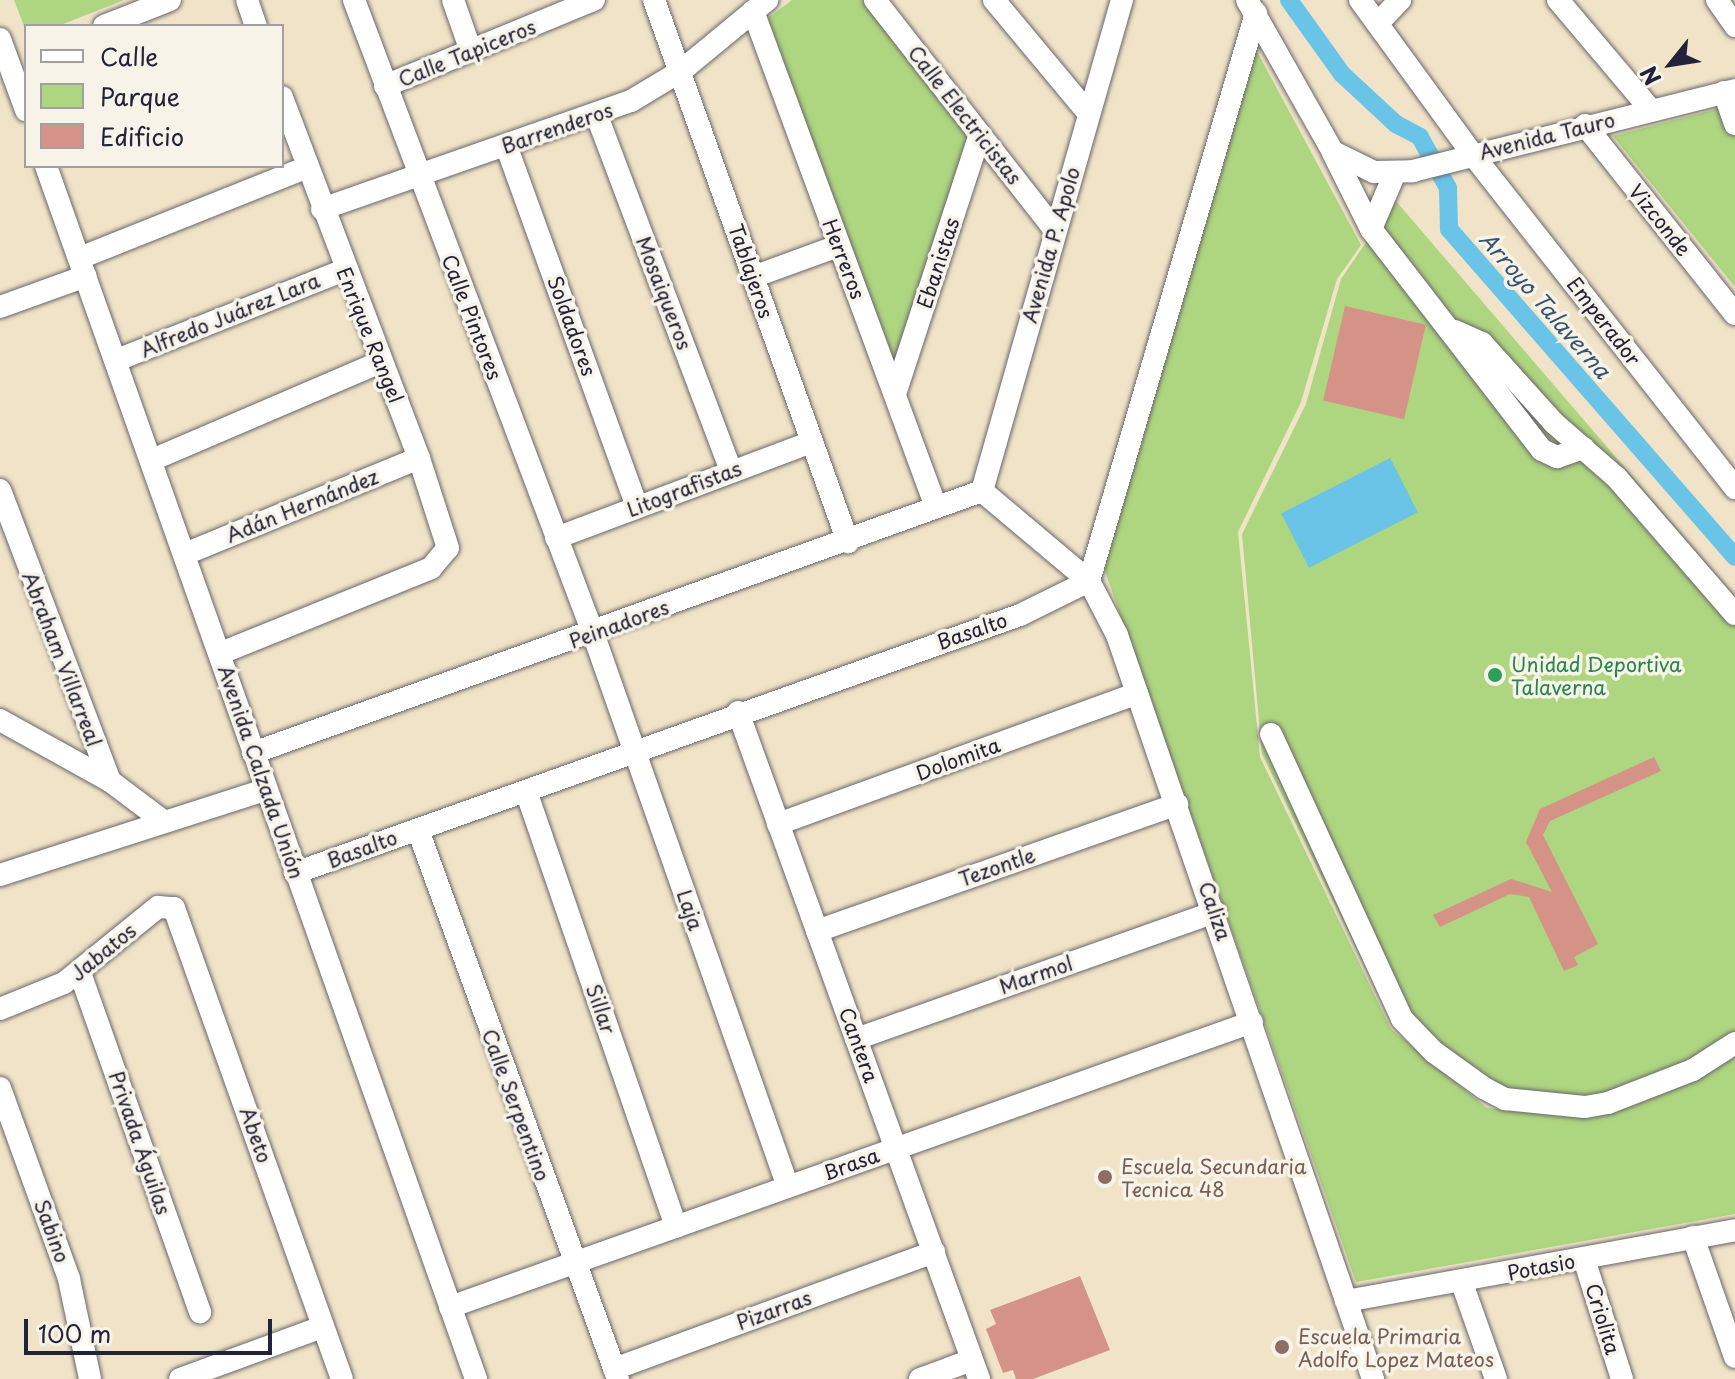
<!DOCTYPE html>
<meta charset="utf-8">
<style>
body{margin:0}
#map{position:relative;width:1735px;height:1379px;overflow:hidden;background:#f0e3c7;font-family:"Playpen Sans",sans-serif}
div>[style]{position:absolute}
.green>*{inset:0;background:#aed57f}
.water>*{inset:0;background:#69c4e7;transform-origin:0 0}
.canal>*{height:18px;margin:-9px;padding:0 9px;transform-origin:9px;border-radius:9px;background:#69c4e7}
.building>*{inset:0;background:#d59287;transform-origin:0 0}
.roads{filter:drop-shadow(0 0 2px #6a666c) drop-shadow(0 0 2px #6a666c)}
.minor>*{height:22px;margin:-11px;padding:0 11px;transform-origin:11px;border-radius:11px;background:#fff}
.dots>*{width:22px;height:22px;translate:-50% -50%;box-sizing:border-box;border:4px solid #f7f3e8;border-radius:50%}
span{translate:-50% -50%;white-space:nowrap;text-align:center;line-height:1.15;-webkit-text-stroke:7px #f7f3e8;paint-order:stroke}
.street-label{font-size:20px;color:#22223b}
.leisure-label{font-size:20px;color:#27864d}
.left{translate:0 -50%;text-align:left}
.education-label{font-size:20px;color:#785e54}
.water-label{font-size:22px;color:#37536f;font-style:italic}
.legend{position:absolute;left:24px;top:24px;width:260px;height:144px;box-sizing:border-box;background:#f7f3e8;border:2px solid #a29fa3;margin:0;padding:10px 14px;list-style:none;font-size:24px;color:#22223b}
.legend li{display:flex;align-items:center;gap:16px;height:40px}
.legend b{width:40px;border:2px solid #a29fa3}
.north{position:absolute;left:1631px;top:24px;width:80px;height:80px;-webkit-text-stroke:6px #f7f3e8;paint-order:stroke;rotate:240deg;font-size:22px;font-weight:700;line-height:32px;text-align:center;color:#22223b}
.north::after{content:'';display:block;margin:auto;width:28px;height:36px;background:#22223b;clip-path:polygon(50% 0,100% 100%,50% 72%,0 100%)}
.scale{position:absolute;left:24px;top:1319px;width:248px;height:36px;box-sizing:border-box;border:4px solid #22223b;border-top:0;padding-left:10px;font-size:24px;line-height:28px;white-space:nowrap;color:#22223b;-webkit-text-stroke:6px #f7f3e8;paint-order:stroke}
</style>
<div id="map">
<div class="green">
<div style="clip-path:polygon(14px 0,124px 0,58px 26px,26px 26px,26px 31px)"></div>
<div style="clip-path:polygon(792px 0,862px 0,968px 135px,893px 369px,767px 19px)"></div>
<div style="clip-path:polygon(1254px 46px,1361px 245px,1337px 279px,1301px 402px,1238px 532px,1260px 757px,1391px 1029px,1487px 1108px,1581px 1118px,1623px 1109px,1735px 1054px,1735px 1214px,1356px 1282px,1102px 563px)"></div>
<div style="clip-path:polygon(1732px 105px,1735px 116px,1735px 287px,1613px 136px)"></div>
<div style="clip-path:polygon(1395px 200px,1735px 596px,1735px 1051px,1622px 1105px,1488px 1102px,1393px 1024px,1262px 754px,1242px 534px,1306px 404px,1341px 279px)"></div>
</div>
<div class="water">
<div style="left:1390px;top:458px;width:61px;height:122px;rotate:63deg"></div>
</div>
<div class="canal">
<div style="left:1289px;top:0;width:91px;rotate:54.4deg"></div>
<div style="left:1342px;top:74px;width:74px;rotate:42.8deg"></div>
<div style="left:1396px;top:124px;width:27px;rotate:28deg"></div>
<div style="left:1420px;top:137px;width:58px;rotate:61.2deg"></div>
<div style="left:1448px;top:188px;width:41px;rotate:88.6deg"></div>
<div style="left:1449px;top:229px;width:435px;rotate:48.9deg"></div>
</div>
<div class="building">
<div style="left:1345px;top:306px;width:83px;height:97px;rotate:13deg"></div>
<div style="clip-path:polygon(1654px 757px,1661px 771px,1550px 821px,1543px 835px,1598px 944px,1574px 957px,1578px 965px,1564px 971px,1529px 897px,1510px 894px,1440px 927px,1433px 915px,1511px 879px,1552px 892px,1526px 842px,1540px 809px)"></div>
<div style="clip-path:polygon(1080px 1276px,1110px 1350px,1033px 1379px,1016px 1379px,1013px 1370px,1003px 1373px,986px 1329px,996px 1324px,990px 1310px)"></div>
</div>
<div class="roads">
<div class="minor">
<div style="left:247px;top:0;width:28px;rotate:71deg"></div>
<div style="left:354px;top:0;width:677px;rotate:69.32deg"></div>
<div style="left:593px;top:633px;width:587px;rotate:70.61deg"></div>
<div style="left:453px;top:0;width:54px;rotate:70.6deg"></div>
<div style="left:654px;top:0;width:576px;rotate:70.31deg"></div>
<div style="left:875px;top:0;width:292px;rotate:52deg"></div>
<div style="left:994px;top:0;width:148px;rotate:50.2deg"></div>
<div style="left:1247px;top:0;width:175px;rotate:60.5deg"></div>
<div style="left:1333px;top:152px;width:46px;rotate:26deg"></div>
<div style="left:1374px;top:172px;width:39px;rotate:-1deg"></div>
<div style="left:1413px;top:171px;width:332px;rotate:-14.1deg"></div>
<div style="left:1360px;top:0;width:192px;rotate:53.9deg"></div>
<div style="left:1473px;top:155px;width:424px;rotate:51.8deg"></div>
<div style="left:1558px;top:0;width:144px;rotate:49.8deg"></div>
<div style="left:1717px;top:0;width:32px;rotate:55deg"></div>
<div style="left:753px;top:11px;width:529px;rotate:69.75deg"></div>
<div style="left:1378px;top:23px;width:32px;rotate:-46deg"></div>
<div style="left:104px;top:26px;width:71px;rotate:-21.5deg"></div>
<div style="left:0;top:39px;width:76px;rotate:69.9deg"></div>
<div style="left:385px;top:86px;width:226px;rotate:-22.4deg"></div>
<div style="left:1724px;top:92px;width:34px;rotate:71deg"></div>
<div style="left:597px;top:116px;width:379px;rotate:69.3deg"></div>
<div style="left:1585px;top:125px;width:241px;rotate:51.6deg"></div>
<div style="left:506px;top:145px;width:384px;rotate:70.1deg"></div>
<div style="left:1333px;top:153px;width:85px;rotate:63.4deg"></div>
<div style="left:1371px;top:229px;width:279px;rotate:52.3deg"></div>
<div style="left:1542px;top:450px;width:17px;rotate:25deg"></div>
<div style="left:1557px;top:457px;width:28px;rotate:-19deg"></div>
<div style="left:46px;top:166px;width:1287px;rotate:70.48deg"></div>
<div style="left:322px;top:209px;width:327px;rotate:-19.3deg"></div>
<div style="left:631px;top:101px;width:58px;rotate:-31deg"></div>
<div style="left:681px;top:71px;width:112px;rotate:-39.5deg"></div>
<div style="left:1371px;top:229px;width:61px;rotate:-66.8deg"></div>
<div style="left:80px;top:258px;width:245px;rotate:-21.8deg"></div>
<div style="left:753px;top:277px;width:90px;rotate:-20deg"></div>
<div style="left:0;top:307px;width:91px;rotate:-19.8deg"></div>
<div style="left:1455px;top:331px;width:30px;rotate:24deg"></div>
<div style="left:1482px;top:343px;width:108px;rotate:48deg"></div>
<div style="left:1554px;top:423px;width:84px;rotate:41.1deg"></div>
<div style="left:1617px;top:478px;width:180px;rotate:49.1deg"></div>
<div style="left:117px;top:360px;width:244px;rotate:-21.6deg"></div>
<div style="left:896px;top:391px;width:270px;rotate:-71.9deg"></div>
<div style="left:152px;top:460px;width:249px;rotate:-23.2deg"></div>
<div style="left:0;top:490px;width:311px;rotate:69.3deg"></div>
<div style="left:982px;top:491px;width:140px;rotate:40.1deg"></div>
<div style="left:1089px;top:581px;width:61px;rotate:62.6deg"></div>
<div style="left:1117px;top:635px;width:787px;rotate:71.01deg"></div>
<div style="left:982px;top:491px;width:511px;rotate:-74.09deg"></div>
<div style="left:556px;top:538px;width:273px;rotate:-20.6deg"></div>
<div style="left:185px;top:554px;width:253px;rotate:-22.3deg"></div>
<div style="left:221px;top:653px;width:227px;rotate:-22deg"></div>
<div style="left:431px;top:568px;width:26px;rotate:-50deg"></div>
<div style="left:448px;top:548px;width:95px;rotate:-107.9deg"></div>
<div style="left:419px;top:458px;width:386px;rotate:-110.8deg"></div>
<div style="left:738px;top:712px;width:709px;rotate:70.13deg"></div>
<div style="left:0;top:720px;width:126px;rotate:29deg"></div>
<div style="left:110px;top:781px;width:65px;rotate:36.9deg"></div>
<div style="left:1271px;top:734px;width:314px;rotate:65.3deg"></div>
<div style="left:1402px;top:1019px;width:46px;rotate:45.9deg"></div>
<div style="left:1434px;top:1052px;width:62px;rotate:35.8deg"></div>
<div style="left:1484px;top:1088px;width:24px;rotate:28deg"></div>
<div style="left:1505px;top:1099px;width:80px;rotate:5.7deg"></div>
<div style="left:1585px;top:1107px;width:23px;rotate:-10deg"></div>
<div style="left:1608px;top:1103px;width:91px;rotate:-21.2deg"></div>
<div style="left:1693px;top:1070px;width:50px;rotate:-32.7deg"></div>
<div style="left:253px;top:753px;width:775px;rotate:-19.77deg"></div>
<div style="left:526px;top:791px;width:461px;rotate:71deg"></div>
<div style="left:778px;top:824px;width:382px;rotate:-20deg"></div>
<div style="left:418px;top:830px;width:584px;rotate:69.98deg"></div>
<div style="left:295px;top:873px;width:770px;rotate:-19.59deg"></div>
<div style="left:1020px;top:615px;width:77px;rotate:-26.2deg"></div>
<div style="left:1089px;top:581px;width:592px;rotate:-73.62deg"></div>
<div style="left:0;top:875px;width:278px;rotate:-17.8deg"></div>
<div style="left:817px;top:931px;width:382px;rotate:-19.4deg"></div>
<div style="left:80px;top:973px;width:360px;rotate:70.5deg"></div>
<div style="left:0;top:1009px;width:69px;rotate:-22.1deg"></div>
<div style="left:64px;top:983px;width:121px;rotate:-39deg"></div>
<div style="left:158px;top:907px;width:16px;rotate:4deg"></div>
<div style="left:174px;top:908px;width:500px;rotate:70.37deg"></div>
<div style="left:856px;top:1039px;width:381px;rotate:-19.5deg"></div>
<div style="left:0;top:1088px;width:203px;rotate:70.1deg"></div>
<div style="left:69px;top:1279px;width:102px;rotate:78.1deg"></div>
<div style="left:1693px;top:1237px;width:127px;rotate:70.7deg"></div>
<div style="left:1584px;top:1259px;width:126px;rotate:72.4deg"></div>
<div style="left:1462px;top:1283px;width:102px;rotate:70.5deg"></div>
<div style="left:1346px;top:1301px;width:395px;rotate:-10.3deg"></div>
<div style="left:450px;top:1307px;width:851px;rotate:-19.56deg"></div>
<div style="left:614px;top:1369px;width:341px;rotate:-20.1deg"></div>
<div style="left:180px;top:1379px;width:151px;rotate:-20.1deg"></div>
<div style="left:920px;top:1379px;width:55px;rotate:-20.1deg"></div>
</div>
</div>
<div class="dots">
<div style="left:1495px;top:675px;background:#2e9e5b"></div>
<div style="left:1105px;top:1177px;background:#8d6e63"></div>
<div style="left:1282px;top:1347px;background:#8d6e63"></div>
</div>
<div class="street-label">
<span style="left:467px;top:53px;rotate:-22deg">Calle Tapiceros</span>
<span style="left:965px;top:115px;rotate:52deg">Calle Electricistas</span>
<span style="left:557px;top:128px;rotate:-19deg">Barrenderos</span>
<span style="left:1547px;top:136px;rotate:-14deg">Avenida Tauro</span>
<span style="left:1660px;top:220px;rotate:51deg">Vizconde</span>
<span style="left:1051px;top:245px;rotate:-74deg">Avenida P. Apolo</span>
<span style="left:844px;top:259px;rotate:69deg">Herreros</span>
<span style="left:938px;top:263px;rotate:-72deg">Ebanistas</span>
<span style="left:751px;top:271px;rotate:71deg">Tablajeros</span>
<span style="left:664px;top:293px;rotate:69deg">Mosaiqueros</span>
<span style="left:230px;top:315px;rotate:-22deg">Alfredo Juárez Lara</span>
<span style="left:472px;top:317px;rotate:69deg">Calle Pintores</span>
<span style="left:1604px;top:321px;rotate:52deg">Emperador</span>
<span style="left:572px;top:326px;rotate:70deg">Soldadores</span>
<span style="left:370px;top:335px;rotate:68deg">Enrique Rangel</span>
<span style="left:684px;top:489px;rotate:-21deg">Litografistas</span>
<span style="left:302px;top:506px;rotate:-22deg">Adán Hernández</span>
<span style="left:619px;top:624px;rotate:-20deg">Peinadores</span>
<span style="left:972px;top:631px;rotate:-19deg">Basalto</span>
<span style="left:62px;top:659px;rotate:69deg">Abraham Villarreal</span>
<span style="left:958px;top:759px;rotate:-20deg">Dolomita</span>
<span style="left:261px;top:772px;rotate:71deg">Avenida Calzada Unión</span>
<span style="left:362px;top:849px;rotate:-20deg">Basalto</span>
<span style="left:997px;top:867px;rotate:-19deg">Tezontle</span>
<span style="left:690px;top:910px;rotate:71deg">Laja</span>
<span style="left:1215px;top:911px;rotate:71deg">Caliza</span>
<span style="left:103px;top:952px;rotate:-39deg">Jabatos</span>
<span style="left:1036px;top:975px;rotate:-19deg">Marmol</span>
<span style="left:601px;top:1009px;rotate:71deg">Sillar</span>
<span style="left:859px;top:1045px;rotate:70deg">Cantera</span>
<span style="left:516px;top:1105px;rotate:70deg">Calle Serpentino</span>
<span style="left:256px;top:1135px;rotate:71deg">Abeto</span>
<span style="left:140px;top:1143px;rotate:71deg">Privada Águilas</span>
<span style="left:851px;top:1164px;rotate:-20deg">Brasa</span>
<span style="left:52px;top:1231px;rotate:70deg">Sabino</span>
<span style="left:1541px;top:1267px;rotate:-11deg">Potasio</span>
<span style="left:774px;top:1310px;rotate:-20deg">Pizarras</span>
<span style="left:1603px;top:1319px;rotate:73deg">Criolita</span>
</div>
<div class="leisure-label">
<span class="left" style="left:1511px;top:676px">Unidad Deportiva<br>Talaverna</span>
</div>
<div class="education-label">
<span class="left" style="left:1121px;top:1178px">Escuela Secundaria<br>Tecnica 48</span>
<span class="left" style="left:1298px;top:1348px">Escuela Primaria<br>Adolfo Lopez Mateos</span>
</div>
<div class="water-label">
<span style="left:1546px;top:304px;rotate:49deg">Arroyo Talaverna</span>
</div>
<ul class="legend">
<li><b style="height:10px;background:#fff"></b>Calle</li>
<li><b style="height:22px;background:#aed57f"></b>Parque</li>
<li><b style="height:22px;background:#d59287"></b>Edificio</li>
</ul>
<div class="north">N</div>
<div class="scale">100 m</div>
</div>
